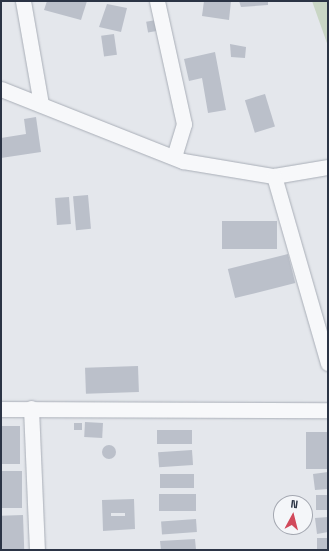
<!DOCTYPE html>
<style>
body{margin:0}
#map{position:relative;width:329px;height:551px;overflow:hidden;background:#e4e7ec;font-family:"Space Grotesk",sans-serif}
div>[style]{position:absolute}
.green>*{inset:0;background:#c9d6c5}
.building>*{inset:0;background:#bbc0ca;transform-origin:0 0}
.round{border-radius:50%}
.roads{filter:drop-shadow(0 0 1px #a9aeb7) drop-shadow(0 0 1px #a9aeb7)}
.minor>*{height:15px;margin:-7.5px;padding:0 7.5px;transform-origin:7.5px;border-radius:7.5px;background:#f7f8fa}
span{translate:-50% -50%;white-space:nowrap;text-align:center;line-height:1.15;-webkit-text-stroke:3px #f4f6f9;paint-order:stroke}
.frame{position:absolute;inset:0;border:2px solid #2b3445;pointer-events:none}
.north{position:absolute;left:273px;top:495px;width:40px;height:40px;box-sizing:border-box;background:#f4f6f9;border:1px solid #a4a8b1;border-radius:50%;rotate:7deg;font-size:11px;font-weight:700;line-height:16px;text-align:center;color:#2b3445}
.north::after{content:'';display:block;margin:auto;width:14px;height:18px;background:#d1495b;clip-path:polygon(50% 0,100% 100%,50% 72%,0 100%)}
</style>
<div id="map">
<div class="green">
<div style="clip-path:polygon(312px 1px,328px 1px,328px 46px)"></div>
</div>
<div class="building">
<div style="clip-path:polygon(47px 1px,87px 1px,81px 20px,44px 10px)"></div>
<div style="clip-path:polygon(204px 1px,231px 1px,229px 20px,202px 16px)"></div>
<div style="clip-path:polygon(239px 1px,268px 1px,268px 5px,241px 7px)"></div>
<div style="clip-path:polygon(107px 4px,127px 8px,121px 32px,99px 27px)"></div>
<div style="left:156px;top:20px;width:11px;height:10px;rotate:80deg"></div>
<div style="left:114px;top:34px;width:21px;height:13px;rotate:82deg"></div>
<div style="clip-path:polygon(230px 44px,246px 47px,245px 58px,231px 57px)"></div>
<div style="clip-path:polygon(215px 52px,226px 110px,208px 113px,202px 78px,189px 81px,184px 59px)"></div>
<div style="left:265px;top:94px;width:34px;height:21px;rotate:73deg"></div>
<div style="clip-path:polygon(36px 117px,41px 152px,1px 158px,1px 138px,26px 134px,24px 119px)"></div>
<div style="left:88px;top:195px;width:34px;height:15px;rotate:85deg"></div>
<div style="left:69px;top:197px;width:27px;height:14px;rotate:86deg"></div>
<div style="left:222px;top:221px;width:55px;height:28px"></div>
<div style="left:288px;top:254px;width:30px;height:62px;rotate:76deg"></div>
<div style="left:138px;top:366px;width:26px;height:53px;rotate:88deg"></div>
<div style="left:85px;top:422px;width:18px;height:15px;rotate:3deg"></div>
<div style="left:74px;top:423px;width:8px;height:7px"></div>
<div style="left:1px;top:426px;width:19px;height:38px"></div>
<div style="left:192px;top:430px;width:14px;height:35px;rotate:90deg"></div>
<div style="left:328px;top:432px;width:37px;height:22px;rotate:90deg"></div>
<div class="round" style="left:102px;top:445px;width:14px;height:14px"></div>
<div style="left:192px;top:450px;width:15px;height:34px;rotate:86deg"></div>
<div style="left:1px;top:471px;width:21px;height:37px"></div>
<div style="clip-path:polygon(328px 472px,328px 489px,315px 490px,313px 474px)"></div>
<div style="left:194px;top:474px;width:14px;height:34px;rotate:90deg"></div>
<div style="left:196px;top:494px;width:17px;height:37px;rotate:90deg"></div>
<div style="left:328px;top:495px;width:15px;height:12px;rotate:90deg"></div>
<div style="clip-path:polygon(evenodd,134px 499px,135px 529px,103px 531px,102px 500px,134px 499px,111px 513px,125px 513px,125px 516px,111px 516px,111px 513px)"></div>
<div style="left:23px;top:515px;width:35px;height:22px;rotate:88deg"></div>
<div style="clip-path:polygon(328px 517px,328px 532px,317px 534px,315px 518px)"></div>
<div style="left:196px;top:519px;width:13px;height:35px;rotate:86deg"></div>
<div style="left:317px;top:538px;width:11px;height:12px"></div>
<div style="clip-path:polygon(195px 539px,196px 550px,161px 550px,160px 541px)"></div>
</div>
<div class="roads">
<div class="minor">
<div style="left:23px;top:1px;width:105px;rotate:80.1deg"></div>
<div style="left:157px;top:1px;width:126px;rotate:77.6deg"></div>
<div style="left:184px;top:124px;width:34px;rotate:107deg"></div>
<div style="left:1px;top:89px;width:196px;rotate:21.6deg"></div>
<div style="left:183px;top:161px;width:92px;rotate:9.4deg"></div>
<div style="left:274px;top:176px;width:55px;rotate:-9.5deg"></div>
<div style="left:274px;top:176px;width:195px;rotate:73.9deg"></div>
<div style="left:31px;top:408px;width:142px;rotate:87.6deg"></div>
<div style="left:1px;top:409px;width:327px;rotate:0.2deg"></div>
</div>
</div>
<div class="frame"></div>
<div class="north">N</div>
</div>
